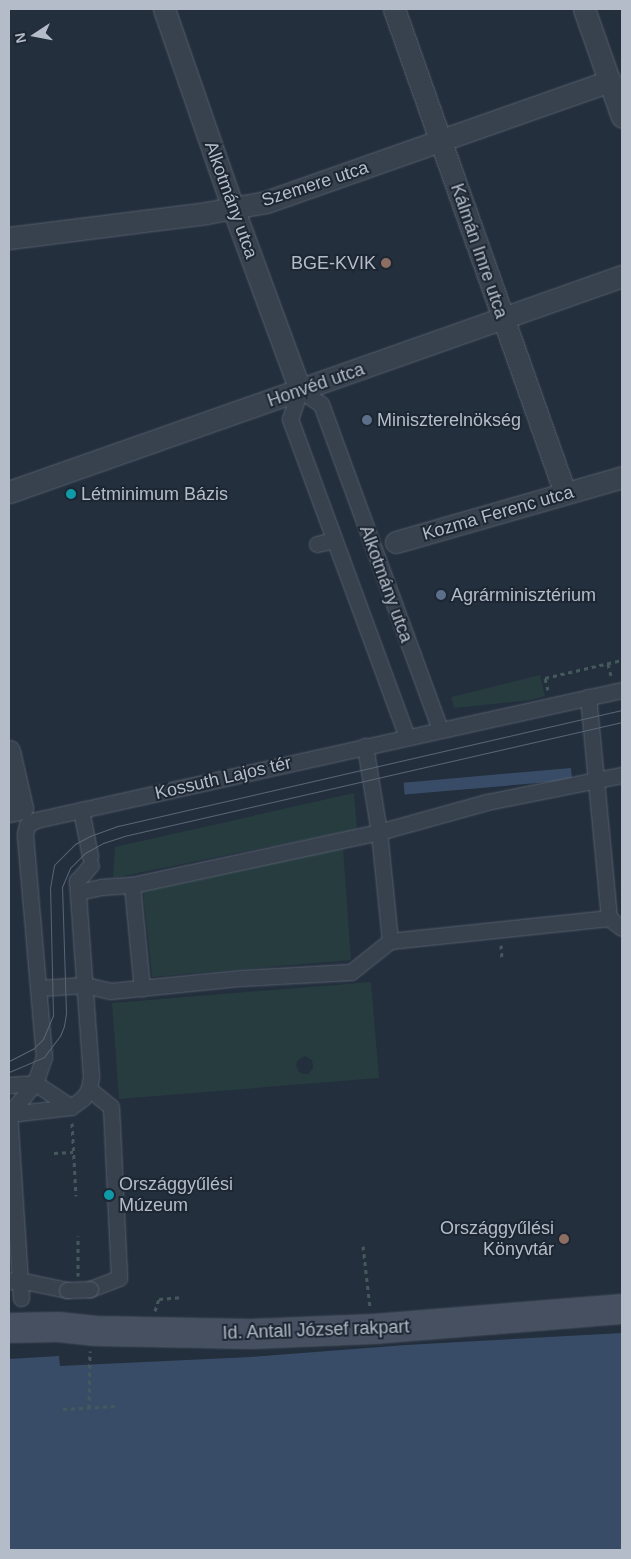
<!DOCTYPE html>
<meta charset="utf-8">
<style>
body{margin:0}
#map{position:relative;width:631px;height:1559px;overflow:hidden;background:#242f3e;font-family:Helvetica,sans-serif}
div>[style]{position:absolute}
.green>*{inset:0;background:#263c3f}
.water>*{inset:0;background:#394c67;transform-origin:0 0}
.path>*{height:3px;margin-top:-1.5px;transform-origin:0;background:repeating-linear-gradient(90deg,#44595c 0 4px,transparent 0 8px)}
.roads{filter:drop-shadow(0 0 1px #565f6c) drop-shadow(0 0 1px #565f6c)}
.pedestrian>*{height:15px;margin:-7.5px;padding:0 7.5px;transform-origin:7.5px;border-radius:7.5px;background:#38414e}
.minor>*{height:21px;margin:-10.5px;padding:0 10.5px;transform-origin:10.5px;border-radius:10.5px;background:#38414e}
.secondary>*{height:28px;margin:-14px;padding:0 14px;transform-origin:14px;border-radius:14px;background:#465061}
.tram>*{height:1px;margin:-0.5px;padding:0 0.5px;transform-origin:0.5px;border-radius:0.5px;background:#5a6575}
.bridges{filter:drop-shadow(0 0 1px #565f6c) drop-shadow(0 0 1px #565f6c)}
.pedestrian-bridge>*{height:15px;margin:-7.5px;padding:0 7.5px;transform-origin:7.5px;border-radius:7.5px;background:#38414e}
.dots>*{width:14px;height:14px;translate:-50% -50%;box-sizing:border-box;border:2px solid #1d2633;border-radius:50%}
span{translate:-50% -50%;white-space:nowrap;text-align:center;line-height:1.15;-webkit-text-stroke:4px #1d2633;paint-order:stroke}
.street-label{font-size:18px;color:#b4bcc9}
.poi-label{font-size:18px;color:#b4bcc9}
.right{translate:-100% -50%;text-align:right}
.left{translate:0 -50%;text-align:left}
.frame{position:absolute;inset:0;border:10px solid #b4bcc9;pointer-events:none}
.north{position:absolute;left:10px;top:10px;width:50px;height:50px;-webkit-text-stroke:4px #1d2633;paint-order:stroke;rotate:259deg;font-size:14px;font-weight:700;line-height:20px;text-align:center;color:#b4bcc9}
.north::after{content:'';display:block;margin:auto;width:18px;height:22px;background:#b4bcc9;clip-path:polygon(50% 0,100% 100%,50% 72%,0 100%)}
</style>
<div id="map">
<div class="green">
<div style="clip-path:polygon(540px 675px,545px 696px,531px 700px,454px 708px,451px 697px)"></div>
<div style="clip-path:polygon(354px 793px,357px 829px,113px 878px,115px 847px)"></div>
<div style="clip-path:polygon(343px 848px,351px 960px,152px 977px,143px 892px)"></div>
<div style="clip-path:polygon(evenodd,371px 982px,379px 1078px,119px 1099px,112px 1003px,371px 982px,305px 1056px,312px 1060px,313px 1068px,308px 1074px,303px 1074px,299px 1072px,296px 1065px,298px 1060px,305px 1056px)"></div>
</div>
<div class="water">
<div style="left:571px;top:768px;width:12px;height:168px;rotate:85deg"></div>
<div style="clip-path:polygon(622px 1333px,622px 1550px,9px 1550px,9px 1359px,59px 1356px,60px 1366px,251px 1357px,406px 1345px)"></div>
</div>
<div class="path">
<div style="left:608px;top:664px;width:12px;rotate:76deg"></div>
<div style="left:548px;top:690px;width:12px;rotate:-104deg"></div>
<div style="left:545px;top:678px;width:79px;rotate:-13.2deg"></div>
<div style="left:501px;top:945px;width:13px;rotate:86deg"></div>
<div style="left:72px;top:1123px;width:73px;rotate:86.9deg"></div>
<div style="left:54px;top:1153px;width:19px;rotate:-3deg"></div>
<div style="left:363px;top:1246px;width:61px;rotate:83.5deg"></div>
<div style="left:78px;top:1276px;width:40px;rotate:-90deg"></div>
<div style="left:155px;top:1311px;width:13px;rotate:-72deg"></div>
<div style="left:159px;top:1299px;width:24px;rotate:-5deg"></div>
<div style="left:89px;top:1408px;width:57px;rotate:-89deg"></div>
<div style="left:63px;top:1409px;width:52px;rotate:-3.3deg"></div>
</div>
<div class="roads">
<div class="pedestrian">
<div style="left:317px;top:544px;width:17px;rotate:-13deg"></div>
<div style="left:407px;top:737px;width:339px;rotate:-110.2deg"></div>
<div style="left:290px;top:419px;width:31px;rotate:-71deg"></div>
<div style="left:300px;top:390px;width:25px;rotate:34deg"></div>
<div style="left:321px;top:404px;width:347px;rotate:69.9deg"></div>
<div style="left:365px;top:746px;width:87px;rotate:80.8deg"></div>
<div style="left:379px;top:832px;width:110px;rotate:84.2deg"></div>
<div style="left:390px;top:941px;width:220px;rotate:-6deg"></div>
<div style="left:609px;top:918px;width:222px;rotate:-95.4deg"></div>
<div style="left:81px;top:810px;width:47px;rotate:78.9deg"></div>
<div style="left:132px;top:885px;width:104px;rotate:84.5deg"></div>
<div style="left:78px;top:892px;width:24px;rotate:-12deg"></div>
<div style="left:101px;top:887px;width:31px;rotate:-4deg"></div>
<div style="left:132px;top:885px;width:253px;rotate:-12.1deg"></div>
<div style="left:379px;top:832px;width:112px;rotate:-15.5deg"></div>
<div style="left:487px;top:802px;width:138px;rotate:-11.3deg"></div>
<div style="left:609px;top:918px;width:16px;rotate:38deg"></div>
<div style="left:39px;top:988px;width:46px;rotate:-3.7deg"></div>
<div style="left:85px;top:985px;width:26px;rotate:13deg"></div>
<div style="left:110px;top:991px;width:132px;rotate:-5.7deg"></div>
<div style="left:241px;top:978px;width:110px;rotate:-3.1deg"></div>
<div style="left:351px;top:972px;width:50px;rotate:-38.5deg"></div>
<div style="left:9px;top:1085px;width:26px;rotate:-4deg"></div>
<div style="left:35px;top:1083px;width:43px;rotate:33.7deg"></div>
<div style="left:89px;top:1089px;width:28px;rotate:39deg"></div>
<div style="left:111px;top:1107px;width:171px;rotate:87.3deg"></div>
<div style="left:119px;top:1278px;width:31px;rotate:159deg"></div>
<div style="left:9px;top:1114px;width:40px;rotate:-50deg"></div>
<div style="left:35px;top:1083px;width:28px;rotate:-71deg"></div>
<div style="left:44px;top:1057px;width:224px;rotate:-94.9deg"></div>
<div style="left:25px;top:834px;width:9px;rotate:-77deg"></div>
<div style="left:27px;top:825px;width:10px;rotate:-29deg"></div>
<div style="left:36px;top:820px;width:600px;rotate:-12.51deg"></div>
<div style="left:9px;top:1281px;width:10px;rotate:-6deg"></div>
<div style="left:19px;top:1280px;width:49px;rotate:11.8deg"></div>
<div style="left:21px;top:1298px;width:184px;rotate:-93.7deg"></div>
<div style="left:9px;top:1114px;width:62px;rotate:-6.4deg"></div>
<div style="left:71px;top:1107px;width:15px;rotate:-37deg"></div>
<div style="left:83px;top:1098px;width:11px;rotate:-56deg"></div>
<div style="left:89px;top:1089px;width:13px;rotate:-81deg"></div>
<div style="left:91px;top:1076px;width:196px;rotate:-94.1deg"></div>
<div style="left:77px;top:881px;width:21px;rotate:-49deg"></div>
</div>
<div class="minor">
<div style="left:164px;top:9px;width:211px;rotate:70.9deg"></div>
<div style="left:233px;top:208px;width:194px;rotate:69.8deg"></div>
<div style="left:394px;top:9px;width:513px;rotate:70.54deg"></div>
<div style="left:584px;top:9px;width:114px;rotate:70.6deg"></div>
<div style="left:9px;top:238px;width:199px;rotate:-7.2deg"></div>
<div style="left:206px;top:213px;width:61px;rotate:-10.4deg"></div>
<div style="left:266px;top:202px;width:365px;rotate:-19.4deg"></div>
<div style="left:9px;top:492px;width:650px;rotate:-19.41deg"></div>
<div style="left:396px;top:542px;width:235px;rotate:-16deg"></div>
<div style="left:9px;top:751px;width:58px;rotate:77.2deg"></div>
<div style="left:22px;top:808px;width:13px;rotate:167deg"></div>
</div>
<div class="secondary">
<div style="left:9px;top:1328px;width:49px;rotate:-1.2deg"></div>
<div style="left:58px;top:1327px;width:38px;rotate:6deg"></div>
<div style="left:96px;top:1331px;width:155px;rotate:1.1deg"></div>
<div style="left:251px;top:1334px;width:123px;rotate:-2.3deg"></div>
<div style="left:374px;top:1329px;width:249px;rotate:-4.6deg"></div>
</div>
</div>
<div class="tram">
<div style="left:9px;top:1061px;width:28px;rotate:-27deg"></div>
<div style="left:34px;top:1048px;width:13px;rotate:-45deg"></div>
<div style="left:43px;top:1039px;width:25px;rotate:-67deg"></div>
<div style="left:53px;top:1016px;width:128px;rotate:-91.3deg"></div>
<div style="left:50px;top:888px;width:23px;rotate:-80deg"></div>
<div style="left:54px;top:865px;width:30px;rotate:-45deg"></div>
<div style="left:75px;top:844px;width:17px;rotate:-28deg"></div>
<div style="left:90px;top:836px;width:30px;rotate:-20deg"></div>
<div style="left:118px;top:826px;width:517px;rotate:-12.96deg"></div>
<div style="left:9px;top:1072px;width:38px;rotate:-23deg"></div>
<div style="left:44px;top:1057px;width:26px;rotate:-53deg"></div>
<div style="left:60px;top:1036px;width:11px;rotate:-68deg"></div>
<div style="left:64px;top:1026px;width:13px;rotate:-81deg"></div>
<div style="left:66px;top:1013px;width:126px;rotate:-91.8deg"></div>
<div style="left:62px;top:887px;width:21px;rotate:-67deg"></div>
<div style="left:70px;top:868px;width:21px;rotate:-45deg"></div>
<div style="left:85px;top:853px;width:21px;rotate:-29deg"></div>
<div style="left:103px;top:843px;width:22px;rotate:-18deg"></div>
<div style="left:124px;top:836px;width:511px;rotate:-12.89deg"></div>
</div>
<div class="bridges">
<div class="pedestrian-bridge">
<div style="left:67px;top:1290px;width:23px;rotate:-2deg"></div>
</div>
</div>
<div class="dots">
<div style="left:386px;top:263px;background:#8d6e63"></div>
<div style="left:367px;top:420px;background:#5c6f8a"></div>
<div style="left:71px;top:494px;background:#0f9aa8"></div>
<div style="left:441px;top:595px;background:#5c6f8a"></div>
<div style="left:109px;top:1195px;background:#0f9aa8"></div>
<div style="left:564px;top:1239px;background:#8d6e63"></div>
</div>
<div class="street-label">
<span style="left:315px;top:184px;rotate:-18deg">Szemere utca</span>
<span style="left:231px;top:200px;rotate:70deg">Alkotmány utca</span>
<span style="left:479px;top:251px;rotate:71deg">Kálmán Imre utca</span>
<span style="left:316px;top:385px;rotate:-19deg">Honvéd utca</span>
<span style="left:498px;top:513px;rotate:-16deg">Kozma Ferenc utca</span>
<span style="left:386px;top:584px;rotate:70deg">Alkotmány utca</span>
<span style="left:223px;top:778px;rotate:-13deg">Kossuth Lajos tér</span>
<span style="left:316px;top:1330px;rotate:-2deg">Id. Antall József rakpart</span>
</div>
<div class="poi-label">
<span class="right" style="left:376px;top:263px">BGE-KVIK</span>
<span class="left" style="left:377px;top:420px">Miniszterelnökség</span>
<span class="left" style="left:81px;top:494px">Létminimum Bázis</span>
<span class="left" style="left:451px;top:595px">Agrárminisztérium</span>
<span class="left" style="left:119px;top:1195px">Országgyűlési<br>Múzeum</span>
<span class="right" style="left:554px;top:1239px">Országgyűlési<br>Könyvtár</span>
</div>
<div class="frame"></div>
<div class="north">N</div>
</div>
